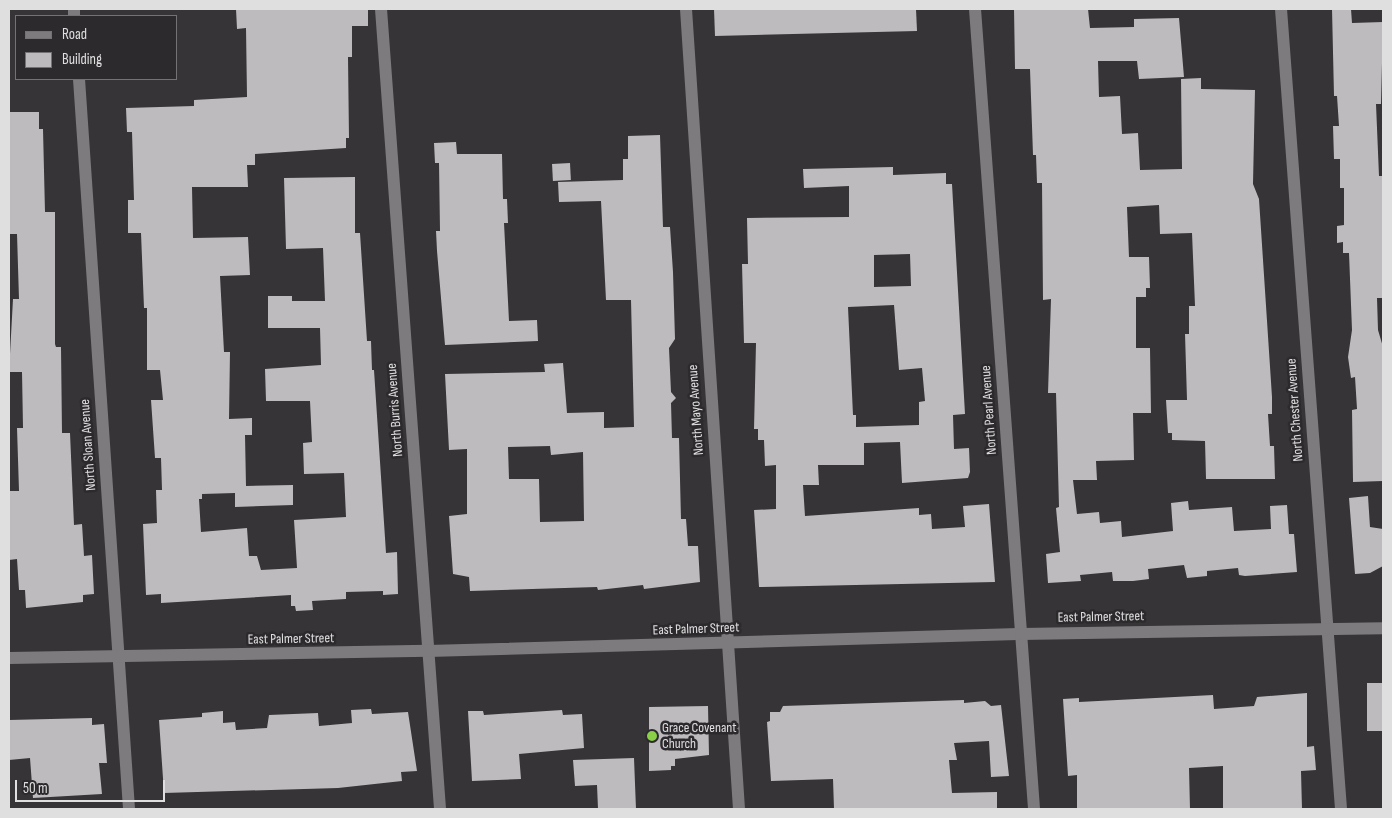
<!DOCTYPE html>
<style>
body{margin:0}
#map{position:relative;width:1392px;height:818px;overflow:hidden;background:#363436;font-family:"Sofia Sans Condensed",sans-serif}
div>[style]{position:absolute}
.building>*{inset:0;background:#bdbbbd;transform-origin:0 0}
.street>*{height:12px;margin:-6px;padding:0 6px;transform-origin:6px;border-radius:6px;background:#7d7b7d}
.secondary>*{height:12px;margin:-6px;padding:0 6px;transform-origin:6px;border-radius:6px;background:#7d7b7d}
.dots>*{width:14px;height:14px;translate:-50% -50%;box-sizing:border-box;border:2px solid #2c2a2c;border-radius:50%}
span{translate:-50% -50%;white-space:nowrap;text-align:center;line-height:1.15;-webkit-text-stroke:5px #2c2a2c;paint-order:stroke}
.street-label{font-size:14px;color:#e0dfe0}
.poi-label{font-size:14px;color:#e0dfe0}
.left{translate:0 -50%;text-align:left}
.frame{position:absolute;inset:0;border:10px solid #e0dfe0;pointer-events:none}
.legend{position:absolute;left:15px;top:15px;width:162px;height:65px;box-sizing:border-box;background:#2c2a2c;border:1px solid #747274;margin:0;padding:6px 9px;list-style:none;font-size:15px;color:#e0dfe0}
.legend li{display:flex;align-items:center;gap:10px;height:25px}
.legend b{width:25px;border:1px solid #747274}
.scale{position:absolute;left:15px;top:780px;width:150px;height:22px;box-sizing:border-box;border:2px solid #e0dfe0;border-top:0;padding-left:6px;font-size:15px;line-height:18px;white-space:nowrap;color:#e0dfe0;-webkit-text-stroke:4px #2c2a2c;paint-order:stroke}
</style>
<div id="map">
<div class="building">
<div style="clip-path:polygon(236px 9px,368px 9px,368px 26px,352px 26px,352px 57px,348px 57px,349px 138px,346px 138px,346px 148px,255px 154px,255px 165px,247px 165px,248px 187px,192px 187px,193px 238px,248px 237px,250px 275px,220px 276px,224px 352px,230px 352px,229px 419px,252px 418px,252px 435px,245px 435px,246px 486px,293px 485px,293px 505px,235px 507px,235px 493px,202px 494px,202px 499px,199px 499px,201px 532px,247px 528px,249px 556px,257px 556px,261px 570px,297px 568px,294px 520px,346px 517px,344px 473px,304px 474px,303px 443px,312px 442px,310px 401px,266px 401px,265px 369px,321px 365px,320px 328px,268px 328px,268px 296px,292px 296px,292px 301px,325px 301px,323px 248px,286px 249px,284px 178px,355px 177px,355px 233px,360px 233px,367px 341px,371px 341px,372px 370px,374px 370px,386px 553px,397px 552px,398px 594px,383px 595px,383px 591px,346px 592px,346px 599px,312px 601px,313px 610px,296px 611px,295px 606px,291px 606px,291px 595px,161px 603px,161px 594px,146px 595px,143px 524px,157px 523px,156px 490px,162px 490px,161px 458px,155px 458px,151px 400px,163px 400px,160px 370px,147px 370px,147px 308px,144px 308px,141px 233px,128px 233px,128px 200px,134px 200px,132px 132px,127px 132px,126px 108px,194px 106px,194px 100px,247px 97px,246px 28px,237px 29px)"></div>
<div style="clip-path:polygon(714px 9px,916px 9px,917px 31px,715px 36px)"></div>
<div style="clip-path:polygon(1014px 9px,1088px 9px,1090px 28px,1134px 27px,1134px 19px,1179px 18px,1184px 77px,1139px 79px,1137px 61px,1098px 61px,1099px 97px,1120px 96px,1122px 134px,1138px 133px,1140px 170px,1182px 169px,1181px 79px,1201px 78px,1201px 89px,1255px 90px,1253px 184px,1259px 199px,1272px 397px,1272px 414px,1268px 414px,1270px 446px,1274px 446px,1275px 479px,1206px 479px,1205px 441px,1172px 440px,1172px 433px,1168px 433px,1166px 400px,1187px 400px,1185px 334px,1189px 334px,1189px 306px,1195px 306px,1192px 233px,1160px 234px,1159px 205px,1127px 207px,1129px 257px,1149px 257px,1150px 288px,1146px 288px,1146px 297px,1136px 297px,1136px 348px,1150px 348px,1151px 413px,1133px 413px,1134px 460px,1096px 461px,1097px 480px,1073px 480px,1077px 514px,1099px 512px,1100px 523px,1121px 521px,1122px 537px,1173px 531px,1171px 503px,1188px 501px,1189px 510px,1232px 507px,1234px 531px,1271px 529px,1270px 506px,1287px 505px,1289px 534px,1294px 534px,1297px 572px,1245px 576px,1239px 575px,1238px 568px,1207px 571px,1207px 576px,1187px 578px,1184px 565px,1148px 569px,1149px 579px,1133px 581px,1113px 581px,1112px 572px,1080px 575px,1081px 581px,1048px 583px,1046px 554px,1060px 552px,1056px 508px,1059px 507px,1056px 393px,1048px 393px,1051px 299px,1043px 300px,1042px 183px,1037px 183px,1036px 155px,1033px 155px,1030px 69px,1015px 69px)"></div>
<div style="clip-path:polygon(1332px 9px,1351px 9px,1352px 23px,1383px 22px,1381px 104px,1376px 104px,1379px 176px,1383px 176px,1383px 298px,1377px 298px,1378px 330px,1383px 347px,1383px 481px,1353px 482px,1352px 410px,1357px 409px,1355px 377px,1351px 378px,1348px 357px,1352px 330px,1349px 253px,1343px 253px,1343px 242px,1337px 243px,1337px 226px,1344px 225px,1344px 188px,1340px 188px,1340px 159px,1334px 159px,1333px 126px,1339px 126px,1337px 96px,1334px 96px)"></div>
<div style="clip-path:polygon(10px 112px,39px 112px,39px 129px,43px 129px,45px 212px,55px 212px,55px 344px,56px 347px,61px 347px,62px 433px,70px 433px,74px 525px,82px 524px,84px 556px,92px 555px,94px 594px,83px 595px,83px 602px,26px 608px,25px 590px,19px 590px,17px 559px,9px 560px,9px 491px,19px 491px,17px 428px,23px 428px,22px 372px,9px 372px,13px 299px,19px 299px,17px 234px,9px 234px)"></div>
<div style="clip-path:polygon(evenodd,660px 135px,663px 227px,670px 227px,673px 272px,675px 339px,669px 348px,671px 392px,676px 398px,671px 403px,672px 438px,679px 438px,681px 519px,686px 519px,688px 546px,698px 546px,700px 582px,644px 589px,643px 585px,598px 590px,597px 587px,470px 591px,469px 577px,453px 574px,449px 516px,467px 514px,467px 449px,449px 450px,445px 374px,545px 372px,544px 364px,563px 363px,567px 413px,604px 412px,604px 428px,634px 427px,631px 300px,606px 300px,601px 201px,559px 202px,558px 182px,623px 180px,623px 159px,628px 159px,628px 136px,660px 135px,550px 446px,551px 455px,583px 452px,584px 521px,540px 522px,539px 479px,509px 479px,508px 447px,550px 446px)"></div>
<div style="clip-path:polygon(456px 142px,457px 154px,502px 154px,503px 199px,507px 199px,508px 223px,504px 223px,509px 321px,537px 320px,538px 341px,445px 345px,437px 251px,436px 231px,440px 231px,439px 163px,435px 163px,434px 143px)"></div>
<div style="left:570px;top:163px;width:17px;height:18px;rotate:87deg"></div>
<div style="clip-path:polygon(evenodd,893px 167px,893px 175px,946px 173px,946px 184px,952px 184px,965px 414px,953px 415px,954px 449px,969px 448px,970px 472px,968px 478px,902px 483px,900px 442px,864px 443px,864px 465px,818px 465px,819px 485px,803px 485px,805px 516px,919px 508px,919px 515px,931px 514px,932px 529px,965px 527px,963px 506px,989px 504px,995px 582px,759px 587px,754px 510px,776px 509px,776px 465px,765px 466px,764px 440px,758px 440px,758px 429px,754px 429px,756px 343px,744px 343px,742px 264px,748px 264px,747px 218px,849px 217px,849px 186px,804px 188px,803px 169px,893px 167px,910px 254px,911px 286px,874px 287px,874px 255px,910px 254px,893px 167px,894px 305px,899px 370px,922px 368px,925px 401px,919px 402px,919px 425px,856px 427px,856px 415px,853px 415px,848px 307px,894px 305px)"></div>
<div style="clip-path:polygon(1368px 496px,1370px 527px,1383px 529px,1383px 566px,1370px 573px,1355px 574px,1349px 498px)"></div>
<div style="left:1367px;top:683px;width:16px;height:48px"></div>
<div style="clip-path:polygon(1307px 693px,1307px 747px,1314px 746px,1316px 770px,1301px 771px,1302px 809px,1223px 809px,1223px 766px,1189px 768px,1190px 809px,1077px 809px,1077px 775px,1068px 776px,1063px 699px,1079px 698px,1079px 702px,1213px 695px,1214px 709px,1254px 706px,1257px 697px)"></div>
<div style="clip-path:polygon(964px 700px,964px 703px,985px 701px,991px 706px,1001px 705px,1009px 776px,991px 777px,989px 741px,954px 743px,957px 760px,949px 760px,952px 793px,997px 792px,997px 809px,834px 809px,833px 779px,771px 781px,767px 722px,770px 721px,770px 712px,780px 712px,783px 706px)"></div>
<div style="clip-path:polygon(708px 706px,709px 755px,675px 759px,675px 766px,671px 766px,671px 770px,649px 771px,649px 707px)"></div>
<div style="clip-path:polygon(371px 709px,372px 714px,408px 712px,417px 771px,401px 772px,402px 781px,338px 788px,164px 793px,159px 720px,202px 717px,202px 713px,223px 711px,223px 723px,235px 722px,236px 730px,267px 728px,269px 715px,318px 713px,319px 726px,352px 723px,351px 710px)"></div>
<div style="clip-path:polygon(562px 710px,563px 715px,582px 714px,584px 748px,519px 754px,521px 779px,472px 781px,468px 711px,483px 711px,484px 715px)"></div>
<div style="clip-path:polygon(92px 718px,92px 725px,104px 724px,107px 763px,99px 763px,102px 794px,33px 798px,30px 758px,9px 760px,9px 720px)"></div>
<div style="clip-path:polygon(634px 758px,636px 809px,598px 809px,597px 785px,575px 786px,573px 760px)"></div>
</div>
<div class="street">
<div style="left:74px;top:9px;width:7px;rotate:90deg"></div>
<div style="left:381px;top:9px;width:802px;rotate:85.78deg"></div>
<div style="left:686px;top:9px;width:802px;rotate:86.21deg"></div>
<div style="left:975px;top:9px;width:802px;rotate:85.78deg"></div>
<div style="left:1281px;top:9px;width:802px;rotate:85.71deg"></div>
<div style="left:79px;top:79px;width:732px;rotate:86.08deg"></div>
</div>
<div class="secondary">
<div style="left:9px;top:658px;width:419px;rotate:-1deg"></div>
<div style="left:428px;top:651px;width:593px;rotate:-1.64deg"></div>
<div style="left:1021px;top:634px;width:362px;rotate:-0.9deg"></div>
</div>
<div class="dots">
<div style="left:652px;top:736px;background:#89cf48"></div>
</div>
<div class="street-label">
<span style="left:395px;top:410px;rotate:-94deg">North Burris Avenue</span>
<span style="left:696px;top:410px;rotate:-94deg">North Mayo Avenue</span>
<span style="left:989px;top:410px;rotate:-94deg">North Pearl Avenue</span>
<span style="left:1295px;top:410px;rotate:-94deg">North Chester Avenue</span>
<span style="left:88px;top:445px;rotate:-94deg">North Sloan Avenue</span>
<span style="left:1101px;top:617px;rotate:-1deg">East Palmer Street</span>
<span style="left:696px;top:629px;rotate:-2deg">East Palmer Street</span>
<span style="left:291px;top:639px;rotate:-1deg">East Palmer Street</span>
</div>
<div class="poi-label">
<span class="left" style="left:662px;top:736px">Grace Covenant<br>Church</span>
</div>
<div class="frame"></div>
<ul class="legend">
<li><b style="height:6px;background:#7d7b7d"></b>Road</li>
<li><b style="height:14px;background:#bdbbbd"></b>Building</li>
</ul>
<div class="scale">50 m</div>
</div>
